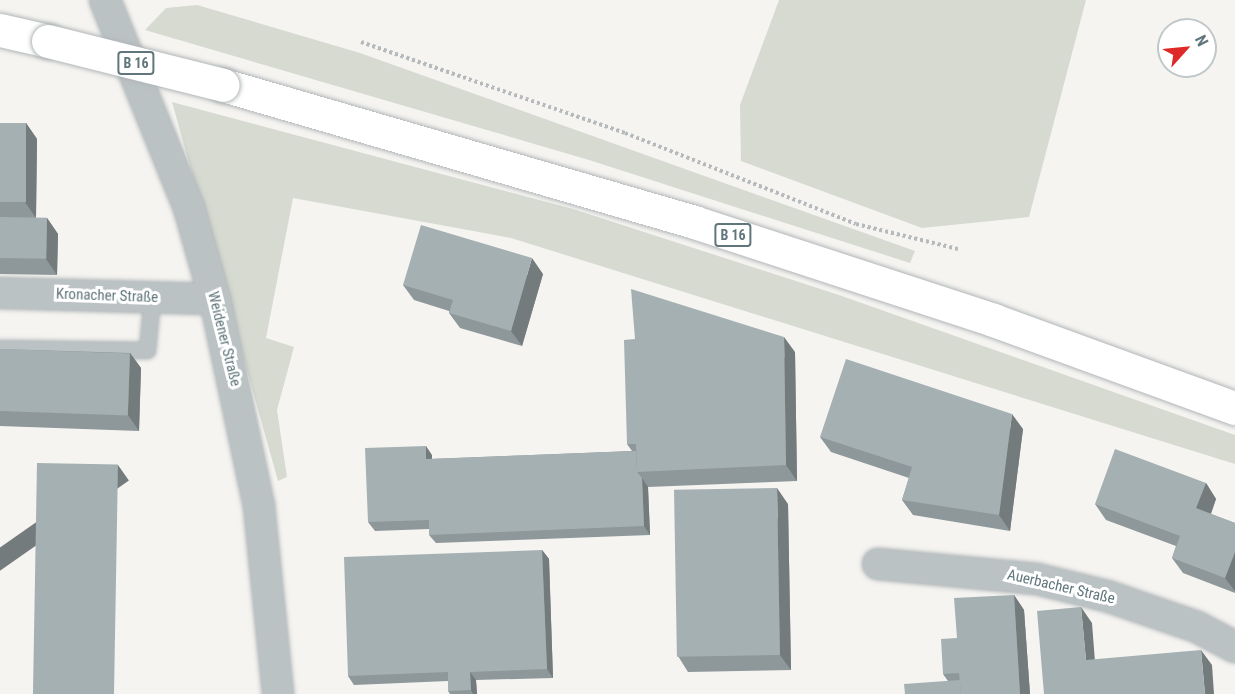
<!DOCTYPE html>
<meta charset="utf-8">
<style>
body{margin:0}
#map{position:relative;width:1235px;height:694px;overflow:hidden;background:#f5f4f1;font-family:"Roboto Condensed",sans-serif}
div>[style]{position:absolute}
.green>*{inset:0;background:#d6dad1}
.path>*{height:4px;margin-top:-2px;transform-origin:0;background:repeating-linear-gradient(90deg,#b6babc 0 3px,transparent 0 6px)}
.roads{filter:drop-shadow(0 0 2px #b1b6b8) drop-shadow(0 0 2px #b1b6b8)}
.lane>*{height:15px;margin:-7.5px;padding:0 7.5px;transform-origin:7.5px;border-radius:7.5px;background:#bbc2c4}
.street>*{height:30px;margin:-15px;padding:0 15px;transform-origin:15px;border-radius:15px;background:#bbc2c4}
.highway>*{height:33px;margin:-16.5px;padding:0 16.5px;transform-origin:16.5px;border-radius:16.5px;background:#fff}
.bridges{filter:drop-shadow(0 0 2px #b1b6b8) drop-shadow(0 0 2px #b1b6b8)}
.highway-bridge>*{height:33px;margin:-16.5px;padding:0 16.5px;transform-origin:16.5px;border-radius:16.5px;background:#fff}
.wall>*{inset:0;background:#8e979a}
.shaded-wall>*{inset:0;background:#747b7d;transform-origin:0 0}
.building>*{inset:0;background:#a5b0b3;transform-origin:0 0}
span{translate:-50% -50%;white-space:nowrap;text-align:center;line-height:1.15;-webkit-text-stroke:6px #fff;paint-order:stroke}
.shield-label span{padding:2px 4px;background:#fff;border:2px solid;border-radius:4px;-webkit-text-stroke-width:0}
.shield-label{font-size:14px;color:#61767c;font-weight:700}
.street-label{font-size:15px;color:#61767c}
.north{position:absolute;left:1157px;top:18px;width:60px;height:60px;box-sizing:border-box;background:#fff;border:2px solid #c0c8cb;border-radius:50%;rotate:63deg;font-size:16px;font-weight:700;line-height:24px;text-align:center;color:#61767c}
.north::after{content:'';display:block;margin:auto;width:21px;height:27px;background:#de2928;clip-path:polygon(50% 0,100% 100%,50% 72%,0 100%)}
</style>
<div id="map">
<div class="green">
<div style="clip-path:polygon(779px 0,1086px 0,1029px 217px,922px 228px,741px 161px,740px 105px)"></div>
<div style="clip-path:polygon(197px 5px,360px 53px,915px 251px,910px 263px,589px 160px,145px 30px,166px 8px)"></div>
<div style="clip-path:polygon(172px 102px,573px 209px,839px 295px,1235px 435px,1235px 464px,511px 238px,293px 198px,266px 338px,294px 347px,277px 410px,287px 477px,278px 481px)"></div>
</div>
<div class="path">
<div style="left:361px;top:42px;width:279px;rotate:19deg"></div>
<div style="left:625px;top:133px;width:248px;rotate:21.5deg"></div>
<div style="left:856px;top:224px;width:105px;rotate:13.8deg"></div>
</div>
<div class="roads">
<div class="lane">
<div style="left:0;top:348px;width:147px;rotate:0.8deg"></div>
<div style="left:147px;top:350px;width:53px;rotate:-84.6deg"></div>
</div>
<div class="street">
<div style="left:105px;top:0;width:224px;rotate:68deg"></div>
<div style="left:189px;top:208px;width:95px;rotate:74.1deg"></div>
<div style="left:215px;top:299px;width:212px;rotate:78deg"></div>
<div style="left:259px;top:506px;width:189px;rotate:84.2deg"></div>
<div style="left:0;top:293px;width:215px;rotate:1.6deg"></div>
<div style="left:878px;top:564px;width:160px;rotate:5.4deg"></div>
<div style="left:1037px;top:579px;width:72px;rotate:13.7deg"></div>
<div style="left:1107px;top:596px;width:95px;rotate:19deg"></div>
<div style="left:1197px;top:627px;width:43px;rotate:27.8deg"></div>
</div>
<div class="highway">
<div style="left:0;top:30px;width:49px;rotate:12.9deg"></div>
<div style="left:223px;top:85px;width:491px;rotate:16.2deg"></div>
<div style="left:694px;top:222px;width:315px;rotate:18.1deg"></div>
<div style="left:993px;top:320px;width:258px;rotate:20deg"></div>
</div>
</div>
<div class="bridges">
<div class="highway-bridge">
<div style="left:48px;top:41px;width:180px;rotate:14.1deg"></div>
</div>
</div>
<div class="wall">
<div style="clip-path:polygon(0 123px,26px 123px,37px 139px,36px 218px,47px 218px,58px 234px,57px 275px,0 274px)"></div>
<div style="clip-path:polygon(543px 274px,522px 346px,460px 328px,449px 313px,449px 311px,414px 300px,403px 285px)"></div>
<div style="clip-path:polygon(0 349px,130px 353px,141px 368px,139px 431px,0 426px)"></div>
<div style="clip-path:polygon(795px 352px,797px 481px,648px 487px,650px 535px,436px 543px,429px 535px,429px 529px,375px 531px,368px 522px,432px 455px,432px 459px,632px 451px,627px 444px)"></div>
<div style="clip-path:polygon(1023px 429px,1010px 531px,913px 515px,902px 500px,909px 478px,831px 452px,820px 437px)"></div>
<div style="clip-path:polygon(1206px 483px,1216px 499px,1211px 514px,1235px 523px,1235px 593px,1183px 573px,1172px 558px,1176px 546px,1106px 520px,1095px 504px)"></div>
<div style="clip-path:polygon(788px 504px,791px 670px,688px 672px,678px 656px)"></div>
<div style="clip-path:polygon(542px 550px,549px 559px,553px 678px,476px 680px,477px 694px,450px 694px,448px 691px,448px 681px,354px 685px,348px 676px)"></div>
<div style="clip-path:polygon(1014px 595px,1024px 610px,1030px 694px,905px 694px,948px 681px,943px 674px,957px 638px)"></div>
</div>
<div class="shaded-wall">
<div style="clip-path:polygon(26px 123px,37px 139px,36px 218px,25px 202px)"></div>
<div style="clip-path:polygon(47px 218px,58px 234px,57px 275px,46px 259px)"></div>
<div style="clip-path:polygon(532px 258px,543px 274px,522px 346px,511px 331px)"></div>
<div style="clip-path:polygon(784px 337px,795px 352px,797px 481px,786px 465px)"></div>
<div style="clip-path:polygon(130px 353px,141px 368px,139px 431px,128px 415px)"></div>
<div style="clip-path:polygon(1012px 414px,1023px 429px,1010px 531px,999px 515px)"></div>
<div style="clip-path:polygon(426px 446px,432px 455px,432px 468px,426px 459px)"></div>
<div style="left:118px;top:465px;width:19px;height:229px;rotate:55deg"></div>
<div style="clip-path:polygon(642px 478px,648px 487px,650px 535px,644px 526px)"></div>
<div style="clip-path:polygon(1206px 483px,1216px 499px,1207px 524px,1196px 508px)"></div>
<div style="clip-path:polygon(777px 488px,788px 504px,791px 670px,780px 655px)"></div>
<div style="clip-path:polygon(542px 550px,549px 559px,553px 678px,547px 669px)"></div>
<div style="clip-path:polygon(1235px 552px,1235px 591px,1225px 578px)"></div>
<div style="clip-path:polygon(1014px 595px,1024px 610px,1030px 694px,1020px 694px)"></div>
<div style="clip-path:polygon(1081px 607px,1092px 623px,1096px 675px,1086px 660px)"></div>
<div style="clip-path:polygon(1201px 650px,1212px 665px,1214px 694px,1205px 694px)"></div>
<div style="clip-path:polygon(470px 672px,476px 680px,477px 694px,473px 694px,471px 690px)"></div>
</div>
<div class="building">
<div style="left:0;top:123px;width:26px;height:79px"></div>
<div style="left:0;top:217px;width:47px;height:41px;rotate:1deg"></div>
<div style="clip-path:polygon(421px 225px,532px 258px,511px 331px,449px 313px,453px 300px,403px 285px)"></div>
<div style="clip-path:polygon(631px 289px,784px 337px,786px 465px,637px 472px,636px 444px,627px 444px,624px 340px,635px 339px)"></div>
<div style="left:0;top:349px;width:130px;height:62px;rotate:2deg"></div>
<div style="clip-path:polygon(846px 359px,1012px 414px,999px 515px,902px 500px,912px 467px,820px 437px)"></div>
<div style="clip-path:polygon(426px 446px,426px 459px,636px 451px,637px 472px,642px 478px,644px 526px,429px 535px,429px 520px,368px 522px,365px 448px)"></div>
<div style="clip-path:polygon(1115px 449px,1206px 483px,1196px 508px,1235px 523px,1235px 552px,1225px 578px,1172px 558px,1180px 536px,1095px 504px)"></div>
<div style="left:37px;top:463px;width:81px;height:231px;rotate:1deg"></div>
<div style="left:777px;top:488px;width:167px;height:103px;rotate:89deg"></div>
<div style="clip-path:polygon(542px 550px,547px 669px,470px 672px,471px 690px,448px 691px,448px 672px,348px 676px,344px 557px)"></div>
<div style="clip-path:polygon(1014px 595px,1020px 694px,961px 694px,959px 673px,943px 674px,941px 639px,957px 638px,954px 598px)"></div>
<div style="clip-path:polygon(1081px 607px,1086px 660px,1201px 650px,1205px 694px,1044px 694px,1037px 611px)"></div>
<div style="clip-path:polygon(960px 680px,961px 694px,905px 694px,904px 684px)"></div>
</div>
<div class="shield-label">
<span style="left:136px;top:63px">B 16</span>
<span style="left:733px;top:235px">B 16</span>
</div>
<div class="street-label">
<span style="left:107px;top:296px;rotate:2deg">Kronacher Straße</span>
<span style="left:224px;top:339px;rotate:76deg">Weidener Straße</span>
<span style="left:1061px;top:587px;rotate:13deg">Auerbacher Straße</span>
</div>
<div class="north">N</div>
</div>
